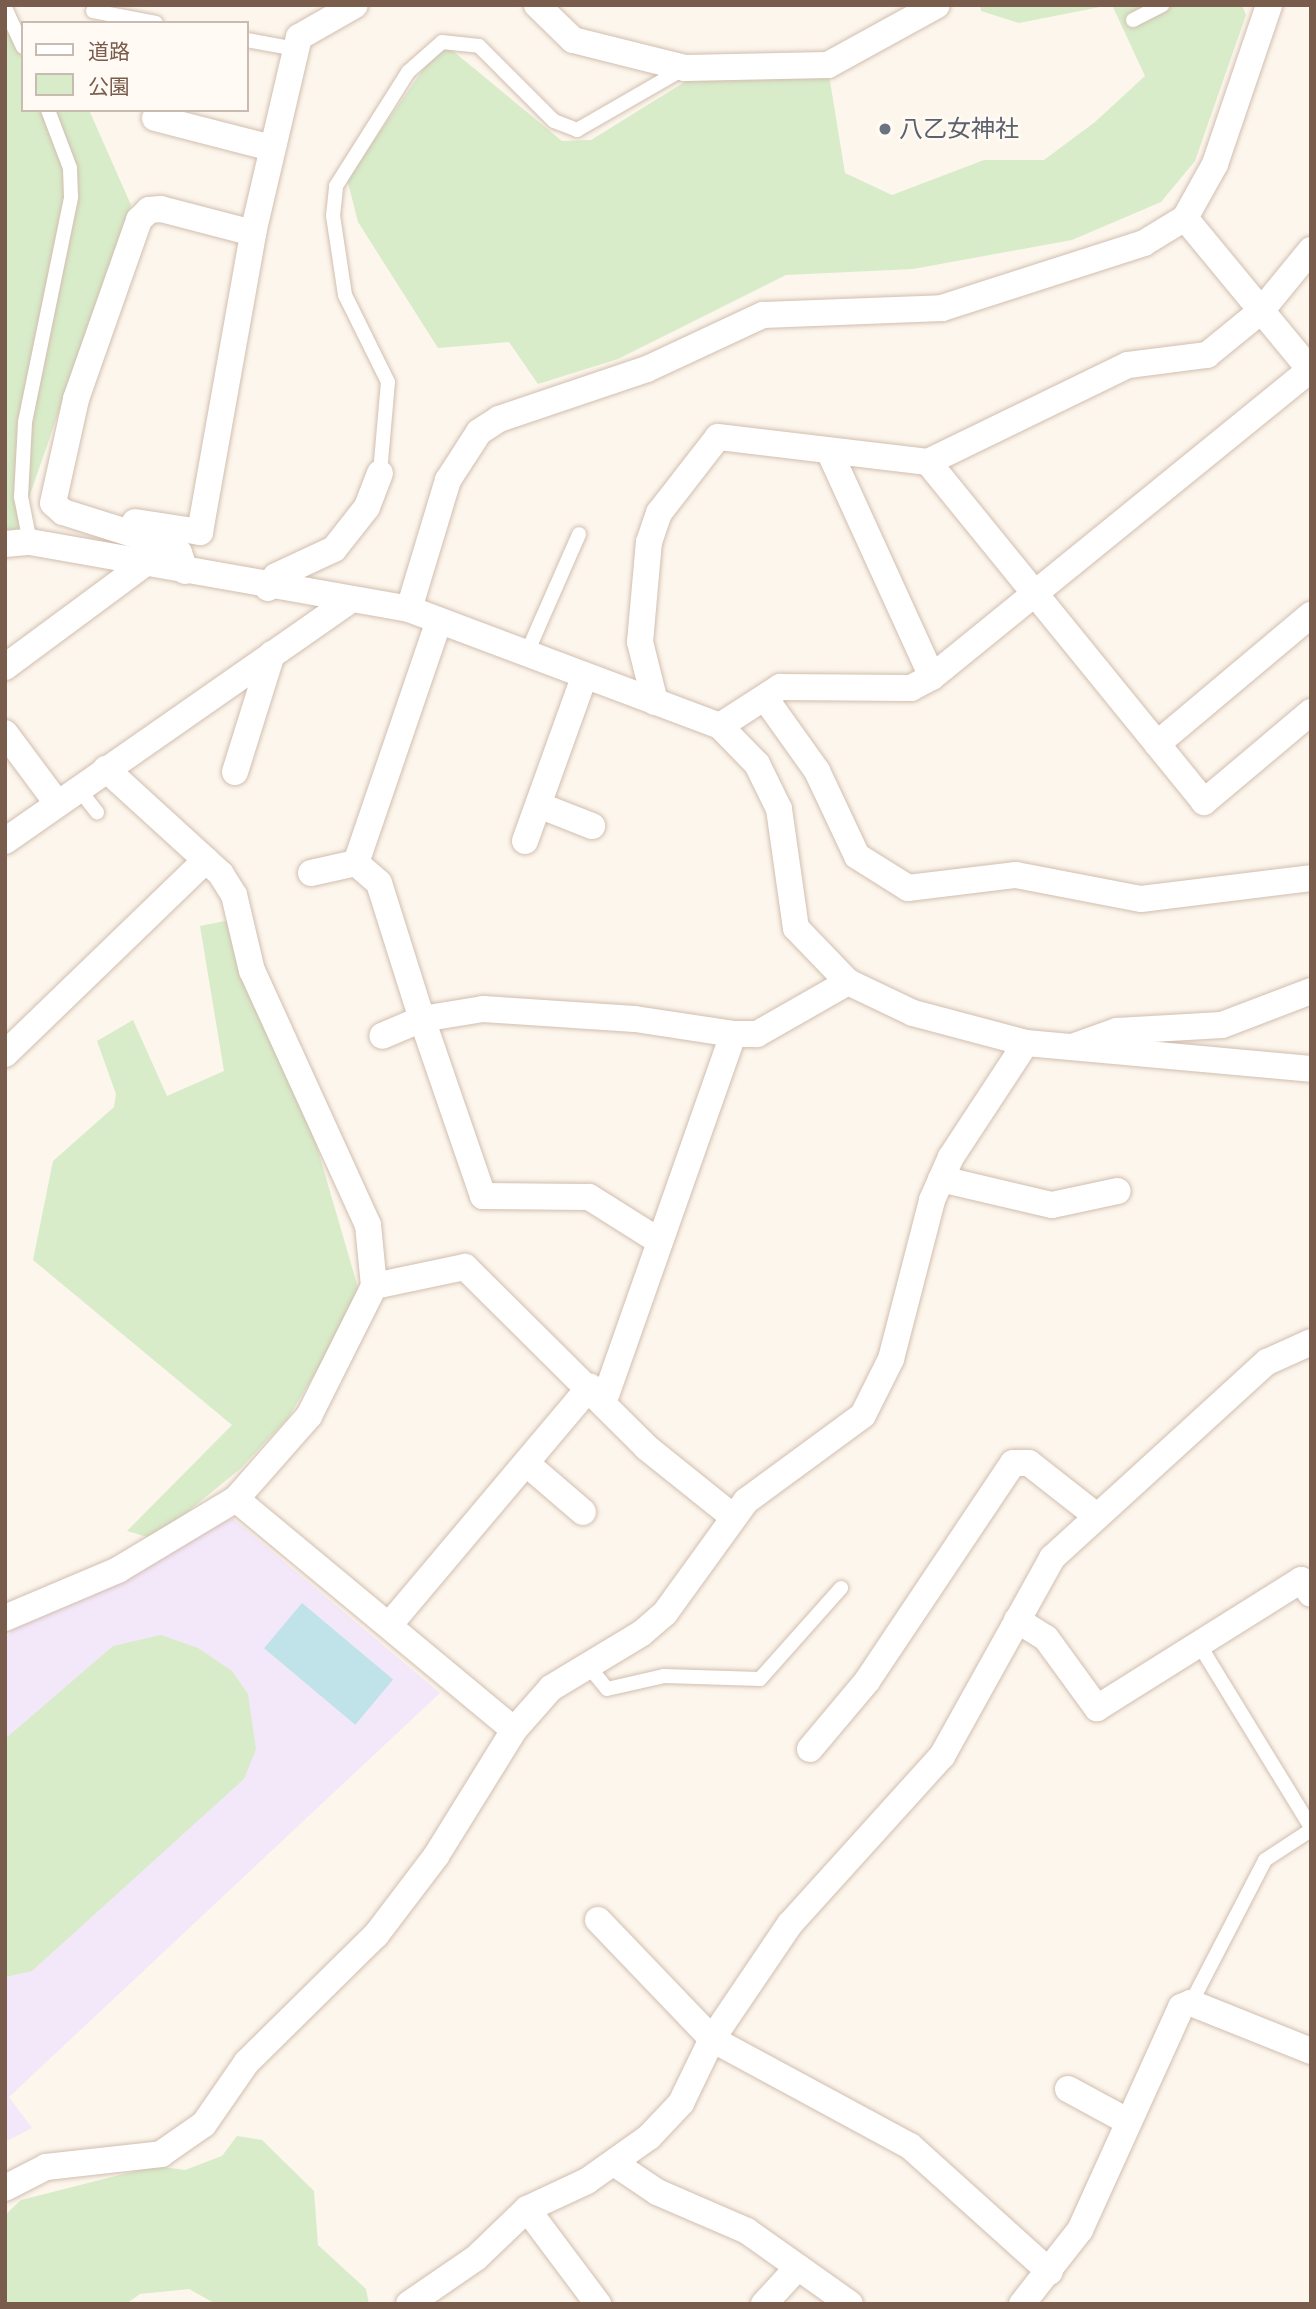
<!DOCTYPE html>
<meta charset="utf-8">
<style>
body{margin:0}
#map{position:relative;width:1316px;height:2309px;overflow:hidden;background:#fdf6ec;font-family:Helvetica,"Noto Sans JP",sans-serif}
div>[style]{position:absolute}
.education>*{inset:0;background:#f3e8fa}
.green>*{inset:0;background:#d8ecc9}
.water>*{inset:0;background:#bfe3e8;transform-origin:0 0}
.roads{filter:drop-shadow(0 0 2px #d1beb0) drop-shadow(0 0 2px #d1beb0)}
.lane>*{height:14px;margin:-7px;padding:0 7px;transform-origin:7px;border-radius:7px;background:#fff}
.street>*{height:26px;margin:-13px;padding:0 13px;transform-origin:13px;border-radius:13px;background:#fff}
.dots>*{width:19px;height:19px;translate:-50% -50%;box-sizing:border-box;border:4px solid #fffaf3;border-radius:50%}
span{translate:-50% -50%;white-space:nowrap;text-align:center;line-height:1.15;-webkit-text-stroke:5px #fffaf3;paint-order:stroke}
.worship-label{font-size:24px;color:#5b616d}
.left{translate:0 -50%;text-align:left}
.frame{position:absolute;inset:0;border:7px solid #7a5c4d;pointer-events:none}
.legend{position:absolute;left:21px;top:21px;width:228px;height:91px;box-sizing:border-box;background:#fffaf3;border:2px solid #cabbb1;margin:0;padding:9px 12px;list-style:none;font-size:21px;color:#7a5c4d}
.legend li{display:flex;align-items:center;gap:14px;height:35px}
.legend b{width:35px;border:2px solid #cabbb1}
</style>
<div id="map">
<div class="education">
<div style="clip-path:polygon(232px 1518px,440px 1693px,9px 2097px,32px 2128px,5px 2142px,5px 1639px,14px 1628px,90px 1597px)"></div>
</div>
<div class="green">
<div style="clip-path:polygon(980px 5px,1110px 5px,1019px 23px,981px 11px)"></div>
<div style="clip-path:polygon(1112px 5px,1242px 5px,1246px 15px,1195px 161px,1161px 202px,1072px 240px,913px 269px,786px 275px,618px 359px,538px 384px,509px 342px,438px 348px,358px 222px,347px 179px,442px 42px,562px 141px,591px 140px,688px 80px,829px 75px,845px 173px,892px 195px,984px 160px,1044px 160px,1095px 122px,1145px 76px)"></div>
<div style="clip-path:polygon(5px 28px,23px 58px,23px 110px,89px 110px,131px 205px,18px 529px,5px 532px)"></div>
<div style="clip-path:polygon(240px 918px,310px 1123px,361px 1298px,288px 1418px,240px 1469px,154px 1539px,127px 1531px,232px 1425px,33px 1260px,53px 1161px,114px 1107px,116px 1094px,97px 1041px,133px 1020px,167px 1096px,224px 1071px,200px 926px)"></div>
<div style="clip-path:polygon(161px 1635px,198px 1648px,232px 1671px,248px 1694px,256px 1749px,244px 1779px,32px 1971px,5px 1977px,5px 1739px,113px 1646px)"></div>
<div style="clip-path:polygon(237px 2136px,262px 2140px,314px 2191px,318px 2245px,366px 2289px,369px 2304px,216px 2304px,189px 2289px,140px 2294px,126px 2304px,5px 2304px,5px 2215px,21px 2200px,155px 2166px,185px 2170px,222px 2156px)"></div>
</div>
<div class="water">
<div style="left:302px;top:1603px;width:119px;height:59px;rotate:40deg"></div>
</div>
<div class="roads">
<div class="lane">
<div style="left:5px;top:8px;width:43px;rotate:65.2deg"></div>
<div style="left:93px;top:11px;width:64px;rotate:10.8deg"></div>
<div style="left:1133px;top:20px;width:33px;rotate:-27deg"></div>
<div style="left:247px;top:40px;width:50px;rotate:10.4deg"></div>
<div style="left:380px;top:473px;width:91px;rotate:-85deg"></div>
<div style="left:388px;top:382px;width:97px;rotate:-116.3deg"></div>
<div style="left:345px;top:295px;width:80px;rotate:-98.6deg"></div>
<div style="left:333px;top:216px;width:30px;rotate:-84deg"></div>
<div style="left:336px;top:186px;width:135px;rotate:-57.7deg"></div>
<div style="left:408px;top:72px;width:45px;rotate:-41.4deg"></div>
<div style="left:442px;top:42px;width:37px;rotate:6deg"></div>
<div style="left:479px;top:46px;width:106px;rotate:45deg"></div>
<div style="left:554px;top:121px;width:25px;rotate:21deg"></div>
<div style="left:577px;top:130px;width:125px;rotate:-29.9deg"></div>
<div style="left:30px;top:542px;width:46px;rotate:-101.3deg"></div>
<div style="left:21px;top:497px;width:75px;rotate:-86.9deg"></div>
<div style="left:25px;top:422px;width:230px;rotate:-78.4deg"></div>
<div style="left:71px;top:197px;width:29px;rotate:-92deg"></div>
<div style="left:70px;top:168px;width:62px;rotate:-110.8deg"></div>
<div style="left:526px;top:655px;width:132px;rotate:-66.3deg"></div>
<div style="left:78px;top:788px;width:31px;rotate:52deg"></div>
<div style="left:1200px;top:1646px;width:212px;rotate:58.5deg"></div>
<div style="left:586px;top:1663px;width:33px;rotate:51deg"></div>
<div style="left:607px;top:1689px;width:58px;rotate:-12.8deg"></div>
<div style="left:664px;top:1676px;width:96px;rotate:1.8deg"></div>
<div style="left:760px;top:1679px;width:122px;rotate:-48.3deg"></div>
<div style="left:1191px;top:2003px;width:161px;rotate:-62.6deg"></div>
<div style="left:1265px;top:1860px;width:55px;rotate:-33.1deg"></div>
</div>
<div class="street">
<div style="left:537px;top:5px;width:50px;rotate:44.2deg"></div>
<div style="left:573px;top:40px;width:115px;rotate:14deg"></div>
<div style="left:685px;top:68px;width:143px;rotate:-1.2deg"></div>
<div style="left:828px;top:65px;width:124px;rotate:-28.8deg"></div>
<div style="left:155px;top:118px;width:121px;rotate:14.4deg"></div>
<div style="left:1185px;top:218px;width:198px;rotate:50.5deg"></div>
<div style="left:830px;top:453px;width:246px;rotate:65.5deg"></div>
<div style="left:928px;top:462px;width:438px;rotate:50.9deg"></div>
<div style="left:1204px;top:802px;width:140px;rotate:-40.1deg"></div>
<div style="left:135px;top:522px;width:66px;rotate:8.7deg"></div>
<div style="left:200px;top:532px;width:304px;rotate:-79.9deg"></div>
<div style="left:5px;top:544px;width:25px;rotate:-5deg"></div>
<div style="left:30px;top:542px;width:385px;rotate:10deg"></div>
<div style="left:409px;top:609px;width:332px;rotate:20.6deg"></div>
<div style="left:720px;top:726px;width:53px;rotate:45.8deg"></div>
<div style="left:757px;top:764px;width:50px;rotate:63.9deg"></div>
<div style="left:779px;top:809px;width:120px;rotate:81.9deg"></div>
<div style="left:796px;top:928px;width:75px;rotate:46.1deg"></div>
<div style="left:848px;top:982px;width:72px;rotate:25.5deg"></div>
<div style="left:913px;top:1013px;width:117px;rotate:14.9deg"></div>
<div style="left:1026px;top:1043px;width:286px;rotate:5.2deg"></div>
<div style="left:185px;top:571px;width:19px;rotate:-108deg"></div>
<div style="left:179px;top:553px;width:27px;rotate:-153deg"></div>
<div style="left:155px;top:541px;width:96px;rotate:-162.5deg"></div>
<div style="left:63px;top:512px;width:13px;rotate:-138deg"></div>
<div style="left:53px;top:503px;width:107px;rotate:-77.5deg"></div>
<div style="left:76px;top:399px;width:190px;rotate:-70.6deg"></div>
<div style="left:139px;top:220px;width:14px;rotate:-45deg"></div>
<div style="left:149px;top:210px;width:12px;rotate:-5deg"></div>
<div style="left:161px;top:209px;width:95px;rotate:14.6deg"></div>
<div style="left:253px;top:233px;width:201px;rotate:-76.8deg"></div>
<div style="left:299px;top:37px;width:64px;rotate:-29.7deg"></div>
<div style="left:268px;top:588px;width:14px;rotate:-56deg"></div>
<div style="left:276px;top:576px;width:64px;rotate:-25deg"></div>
<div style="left:334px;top:549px;width:53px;rotate:-51.8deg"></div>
<div style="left:367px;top:507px;width:36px;rotate:-69deg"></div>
<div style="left:409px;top:609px;width:135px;rotate:-73.2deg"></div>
<div style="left:448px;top:480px;width:57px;rotate:-57.1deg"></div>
<div style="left:479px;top:432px;width:24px;rotate:-33deg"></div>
<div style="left:499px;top:419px;width:156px;rotate:-18.7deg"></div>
<div style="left:647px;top:369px;width:128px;rotate:-25deg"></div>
<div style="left:763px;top:315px;width:179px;rotate:-2.2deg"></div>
<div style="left:942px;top:308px;width:212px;rotate:-17.8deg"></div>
<div style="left:1144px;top:243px;width:48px;rotate:-31.4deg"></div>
<div style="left:1185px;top:218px;width:62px;rotate:-60.9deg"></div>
<div style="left:1215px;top:164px;width:168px;rotate:-71.2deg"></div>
<div style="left:5px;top:667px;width:173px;rotate:-36.5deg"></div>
<div style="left:765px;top:698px;width:90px;rotate:54.5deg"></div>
<div style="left:817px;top:771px;width:94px;rotate:64.8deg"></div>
<div style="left:857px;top:856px;width:60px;rotate:32.1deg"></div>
<div style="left:908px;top:888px;width:109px;rotate:-6.9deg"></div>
<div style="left:1016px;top:875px;width:127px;rotate:10.9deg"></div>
<div style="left:1141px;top:899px;width:171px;rotate:-7deg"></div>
<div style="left:655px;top:702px;width:62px;rotate:-104deg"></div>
<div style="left:640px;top:642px;width:100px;rotate:-84.9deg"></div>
<div style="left:649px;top:542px;width:31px;rotate:-71deg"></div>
<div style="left:659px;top:513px;width:96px;rotate:-52.2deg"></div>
<div style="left:718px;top:437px;width:211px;rotate:6.8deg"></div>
<div style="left:928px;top:462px;width:222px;rotate:-25.9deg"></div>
<div style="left:1128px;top:365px;width:80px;rotate:-7.2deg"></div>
<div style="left:1207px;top:355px;width:70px;rotate:-39.2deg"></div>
<div style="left:1261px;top:311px;width:79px;rotate:-50.7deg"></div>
<div style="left:720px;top:726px;width:72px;rotate:-33deg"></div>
<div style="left:780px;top:687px;width:131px;rotate:0.4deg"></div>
<div style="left:911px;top:688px;width:24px;rotate:-28deg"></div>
<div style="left:932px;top:677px;width:487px;rotate:-39.1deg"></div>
<div style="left:5px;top:733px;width:87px;rotate:53.4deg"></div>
<div style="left:1157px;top:744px;width:201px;rotate:-40deg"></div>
<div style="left:235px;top:772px;width:124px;rotate:-72.6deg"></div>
<div style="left:541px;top:806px;width:55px;rotate:21.4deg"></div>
<div style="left:5px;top:841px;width:416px;rotate:-34.9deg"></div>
<div style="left:525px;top:841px;width:174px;rotate:-70.2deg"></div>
<div style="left:356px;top:863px;width:256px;rotate:-71.1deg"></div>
<div style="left:311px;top:873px;width:46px;rotate:-12.5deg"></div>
<div style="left:356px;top:863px;width:30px;rotate:41deg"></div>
<div style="left:379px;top:883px;width:143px;rotate:72.5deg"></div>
<div style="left:422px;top:1019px;width:43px;rotate:157deg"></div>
<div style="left:1075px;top:1046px;width:45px;rotate:-19.7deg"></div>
<div style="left:1117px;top:1031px;width:105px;rotate:-3.3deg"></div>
<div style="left:1222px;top:1025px;width:95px;rotate:-20.9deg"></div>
<div style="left:5px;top:1054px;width:279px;rotate:-44deg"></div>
<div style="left:941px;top:1179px;width:114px;rotate:13.2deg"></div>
<div style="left:1052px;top:1205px;width:67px;rotate:-12deg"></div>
<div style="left:659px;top:1241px;width:83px;rotate:-147.8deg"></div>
<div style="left:589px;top:1197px;width:106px;rotate:-179.5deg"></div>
<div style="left:483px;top:1196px;width:187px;rotate:-109deg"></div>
<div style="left:422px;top:1019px;width:62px;rotate:-9.3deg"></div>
<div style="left:483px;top:1009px;width:152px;rotate:3.8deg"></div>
<div style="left:635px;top:1019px;width:99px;rotate:8.7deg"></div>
<div style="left:374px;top:1286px;width:93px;rotate:-11.8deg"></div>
<div style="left:465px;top:1267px;width:255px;rotate:44.8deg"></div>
<div style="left:646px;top:1447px;width:110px;rotate:38.7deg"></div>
<div style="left:604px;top:1401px;width:389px;rotate:-70.6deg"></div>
<div style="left:733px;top:1034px;width:24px"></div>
<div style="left:757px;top:1034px;width:105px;rotate:-29.7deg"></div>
<div style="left:526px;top:1463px;width:75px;rotate:40.7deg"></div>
<div style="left:236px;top:1499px;width:361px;rotate:39.7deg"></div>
<div style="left:5px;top:1618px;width:123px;rotate:-23deg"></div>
<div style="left:118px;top:1570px;width:138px;rotate:-31deg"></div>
<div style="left:236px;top:1499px;width:111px;rotate:-48.7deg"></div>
<div style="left:309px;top:1416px;width:145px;rotate:-63.4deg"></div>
<div style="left:374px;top:1286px;width:61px;rotate:-95.6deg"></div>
<div style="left:368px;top:1225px;width:279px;rotate:-114.5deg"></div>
<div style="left:252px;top:971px;width:78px;rotate:-103.3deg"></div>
<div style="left:234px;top:895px;width:25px;rotate:-122deg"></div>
<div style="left:221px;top:874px;width:156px;rotate:-137.6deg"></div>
<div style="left:1017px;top:1620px;width:34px;rotate:32deg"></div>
<div style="left:1046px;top:1638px;width:87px;rotate:53.9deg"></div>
<div style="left:1097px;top:1708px;width:241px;rotate:-32.1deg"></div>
<div style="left:1301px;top:1580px;width:17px;rotate:54deg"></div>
<div style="left:391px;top:1623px;width:309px;rotate:-49.9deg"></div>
<div style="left:810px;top:1749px;width:89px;rotate:-50deg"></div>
<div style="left:867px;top:1681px;width:262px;rotate:-56.2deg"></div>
<div style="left:1013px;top:1463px;width:16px"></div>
<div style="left:1029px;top:1463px;width:83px;rotate:38.1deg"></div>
<div style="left:598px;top:1920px;width:165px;rotate:46.2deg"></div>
<div style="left:712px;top:2039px;width:225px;rotate:28.4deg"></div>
<div style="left:910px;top:2146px;width:188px;rotate:42deg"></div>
<div style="left:1068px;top:2089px;width:65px;rotate:28.5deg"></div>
<div style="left:614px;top:2163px;width:52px;rotate:34deg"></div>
<div style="left:657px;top:2192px;width:98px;rotate:23.4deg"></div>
<div style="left:747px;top:2231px;width:126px;rotate:35.3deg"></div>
<div style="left:5px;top:2188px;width:46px;rotate:-27.1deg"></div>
<div style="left:46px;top:2167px;width:116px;rotate:-6.4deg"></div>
<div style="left:161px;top:2154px;width:52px;rotate:-34.9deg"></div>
<div style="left:204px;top:2124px;width:75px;rotate:-55.3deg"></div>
<div style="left:247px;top:2062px;width:181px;rotate:-44.6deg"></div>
<div style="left:376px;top:1935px;width:99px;rotate:-52.8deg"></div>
<div style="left:436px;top:1856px;width:148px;rotate:-58.2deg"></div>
<div style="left:514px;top:1730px;width:56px;rotate:-48.6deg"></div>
<div style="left:551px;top:1688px;width:106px;rotate:-31.1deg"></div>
<div style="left:642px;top:1633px;width:30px;rotate:-41deg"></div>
<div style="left:665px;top:1613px;width:138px;rotate:-54.1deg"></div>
<div style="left:746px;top:1501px;width:145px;rotate:-36.3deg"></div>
<div style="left:863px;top:1415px;width:63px;rotate:-63.4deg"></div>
<div style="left:891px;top:1359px;width:164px;rotate:-75.5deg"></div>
<div style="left:932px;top:1200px;width:47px;rotate:-66.2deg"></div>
<div style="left:951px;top:1157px;width:136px;rotate:-56.7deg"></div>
<div style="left:527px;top:2209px;width:119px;rotate:53.2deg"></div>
<div style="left:409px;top:2304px;width:81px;rotate:-34.5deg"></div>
<div style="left:476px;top:2258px;width:71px;rotate:-43.9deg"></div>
<div style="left:527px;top:2209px;width:66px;rotate:-25deg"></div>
<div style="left:587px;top:2181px;width:76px;rotate:-35.4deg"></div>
<div style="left:649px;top:2137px;width:47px;rotate:-46.7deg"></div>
<div style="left:681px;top:2103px;width:71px;rotate:-64.2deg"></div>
<div style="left:712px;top:2039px;width:139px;rotate:-55.9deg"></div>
<div style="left:790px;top:1924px;width:227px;rotate:-47.9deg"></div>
<div style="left:942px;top:1756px;width:227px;rotate:-60.9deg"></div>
<div style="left:1052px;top:1558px;width:291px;rotate:-42.4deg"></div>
<div style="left:1267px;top:1362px;width:48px;rotate:-24.4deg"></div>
<div style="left:764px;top:2304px;width:50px;rotate:-47.4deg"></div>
<div style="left:1022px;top:2304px;width:94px;rotate:-51.9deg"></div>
<div style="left:1080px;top:2230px;width:245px;rotate:-65.6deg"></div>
<div style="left:1181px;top:2007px;width:11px;rotate:-22deg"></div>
<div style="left:1191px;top:2003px;width:129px;rotate:21.8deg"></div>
</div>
</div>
<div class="dots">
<div style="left:885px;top:129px;background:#6b7280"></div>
</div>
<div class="worship-label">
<span class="left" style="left:899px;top:129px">八乙女神社</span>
</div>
<div class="frame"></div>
<ul class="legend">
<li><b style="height:9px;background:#fff"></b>道路</li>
<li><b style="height:19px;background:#d8ecc9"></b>公園</li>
</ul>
</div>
